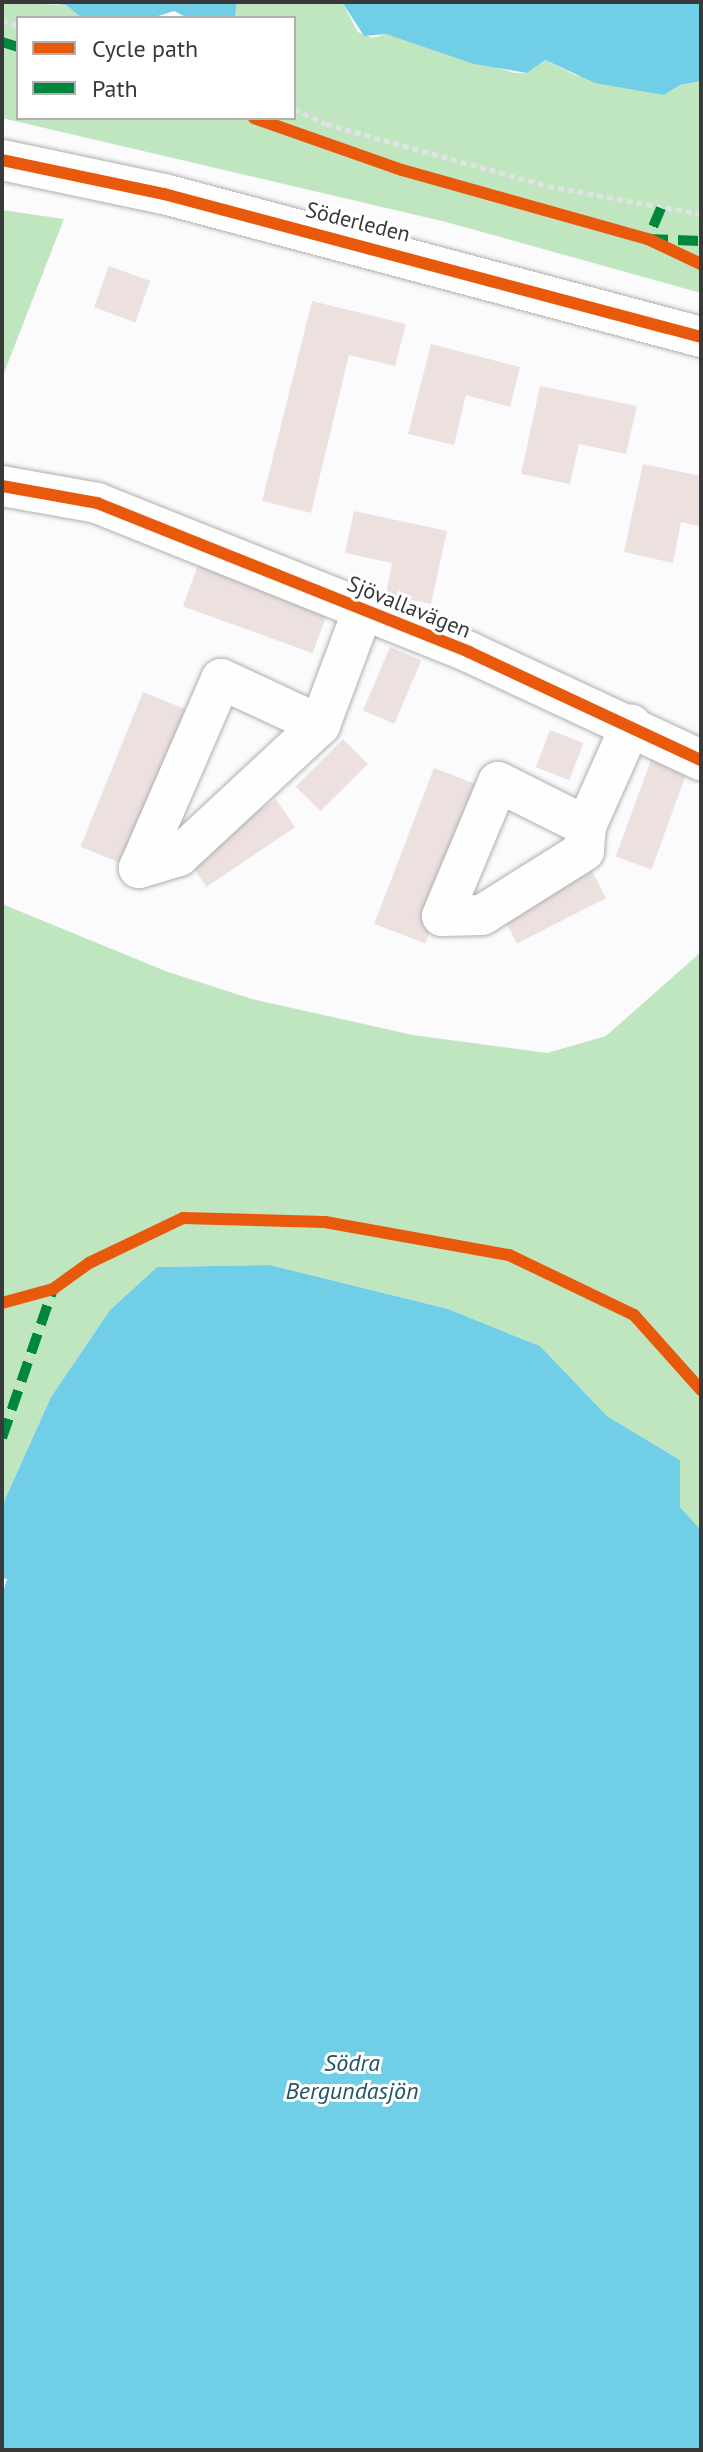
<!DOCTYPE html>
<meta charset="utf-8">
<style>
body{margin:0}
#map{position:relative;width:703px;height:2452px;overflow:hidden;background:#fbfbfd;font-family:"PT Sans",sans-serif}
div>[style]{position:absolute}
.forest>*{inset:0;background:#c0e6c0}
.water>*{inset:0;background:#70cee7}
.building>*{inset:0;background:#ede1df;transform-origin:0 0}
.path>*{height:5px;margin-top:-2.5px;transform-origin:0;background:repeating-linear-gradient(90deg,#e2e2e4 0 6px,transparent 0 10px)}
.roads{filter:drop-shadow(0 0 2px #afafb2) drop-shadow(0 0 2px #afafb2)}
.minor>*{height:40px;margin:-20px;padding:0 20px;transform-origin:20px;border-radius:20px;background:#fefeff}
.quiet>*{height:10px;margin-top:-5px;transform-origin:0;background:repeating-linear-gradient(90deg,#00873e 0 20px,transparent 0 30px)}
.cycleway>*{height:12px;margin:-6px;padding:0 6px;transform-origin:6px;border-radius:6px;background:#e8590c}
span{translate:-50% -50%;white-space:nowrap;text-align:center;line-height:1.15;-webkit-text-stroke:6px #fff;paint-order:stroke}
.street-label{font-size:22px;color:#39393c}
.water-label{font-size:24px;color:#205563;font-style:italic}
.frame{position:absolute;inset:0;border:4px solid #39393c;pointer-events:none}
.legend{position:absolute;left:16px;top:16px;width:280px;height:104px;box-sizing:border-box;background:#fff;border:2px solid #b0b0b1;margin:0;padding:10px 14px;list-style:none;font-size:24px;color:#39393c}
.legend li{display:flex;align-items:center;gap:16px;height:40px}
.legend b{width:40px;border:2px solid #b0b0b1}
</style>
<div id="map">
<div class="forest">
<div style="clip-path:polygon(2px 2px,66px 5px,82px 18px,18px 18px,18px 118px,294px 118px,294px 18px,235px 18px,237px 2px,342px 2px,358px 32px,372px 38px,386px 34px,515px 73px,527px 73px,545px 60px,575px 75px,664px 95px,680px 85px,701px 81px,701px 293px,446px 222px,2px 118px)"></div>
<div style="clip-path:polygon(2px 210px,64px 219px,2px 378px)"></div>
<div style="clip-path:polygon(2px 904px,168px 972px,252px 999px,413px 1035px,547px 1053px,606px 1036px,701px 952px,701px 1530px,680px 1507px,680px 1460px,607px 1416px,540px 1346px,448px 1309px,270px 1265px,157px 1267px,110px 1310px,51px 1397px,2px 1506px)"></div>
</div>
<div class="water">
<div style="clip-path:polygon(38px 2px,237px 2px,235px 18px,188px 18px,174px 11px,152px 18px,82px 18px,66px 5px)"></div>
<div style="clip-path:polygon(342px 2px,701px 2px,701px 81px,680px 85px,664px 95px,595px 83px,545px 60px,527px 73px,474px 64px,386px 34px,364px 36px)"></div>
<div style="clip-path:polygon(270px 1265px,448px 1309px,540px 1346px,607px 1416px,680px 1460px,680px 1507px,701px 1530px,701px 2450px,2px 2450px,2px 1596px,7px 1579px,2px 1578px,2px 1506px,51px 1397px,110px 1310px,157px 1267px)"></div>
</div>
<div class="building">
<div style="left:109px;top:266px;width:44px;height:44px;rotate:20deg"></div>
<div style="clip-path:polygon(312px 301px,406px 324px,395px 366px,349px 355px,311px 513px,262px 501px)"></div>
<div style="clip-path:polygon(431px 344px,520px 367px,510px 407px,466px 395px,454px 445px,408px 434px)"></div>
<div style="clip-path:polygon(540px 386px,637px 406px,626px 454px,579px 444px,570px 484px,521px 474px)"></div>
<div style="clip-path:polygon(643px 464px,701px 476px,701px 527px,681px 522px,673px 563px,624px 552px)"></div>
<div style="clip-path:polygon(354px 511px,447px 531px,431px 604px,386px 594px,392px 563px,345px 553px)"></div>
<div style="left:199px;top:562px;width:138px;height:47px;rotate:20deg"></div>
<div style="left:390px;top:647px;width:34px;height:69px;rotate:23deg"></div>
<div style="left:143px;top:692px;width:52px;height:167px;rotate:22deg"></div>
<div style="left:550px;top:730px;width:36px;height:40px;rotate:21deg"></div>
<div style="left:343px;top:739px;width:35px;height:67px;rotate:45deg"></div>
<div style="left:652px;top:757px;width:38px;height:106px;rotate:20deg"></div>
<div style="left:434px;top:768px;width:55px;height:167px;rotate:21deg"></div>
<div style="left:276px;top:799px;width:34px;height:107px;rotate:56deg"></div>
<div style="left:590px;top:867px;width:35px;height:100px;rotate:63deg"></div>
</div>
<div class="path">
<div style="left:2px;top:20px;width:17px;rotate:21deg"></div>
<div style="left:294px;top:109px;width:35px;rotate:25deg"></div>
<div style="left:326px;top:124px;width:230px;rotate:15.6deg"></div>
<div style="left:548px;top:186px;width:156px;rotate:10.4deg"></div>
</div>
<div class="roads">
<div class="minor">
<div style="left:2px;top:160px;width:166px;rotate:11.9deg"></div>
<div style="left:164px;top:194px;width:556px;rotate:14.91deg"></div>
<div style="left:2px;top:486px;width:97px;rotate:10.1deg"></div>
<div style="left:97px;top:503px;width:401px;rotate:21.8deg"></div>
<div style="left:469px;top:652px;width:256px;rotate:25deg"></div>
<div style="left:320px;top:725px;width:192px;rotate:137.1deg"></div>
<div style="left:179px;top:856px;width:42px;rotate:163.3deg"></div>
<div style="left:139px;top:868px;width:206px;rotate:-66.5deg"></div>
<div style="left:221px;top:679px;width:109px;rotate:24.9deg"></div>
<div style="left:320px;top:725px;width:123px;rotate:-69.5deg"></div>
<div style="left:586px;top:826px;width:25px;rotate:95deg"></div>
<div style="left:584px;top:851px;width:120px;rotate:147.9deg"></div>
<div style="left:482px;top:915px;width:40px;rotate:178.6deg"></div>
<div style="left:442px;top:916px;width:145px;rotate:-67.3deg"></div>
<div style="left:498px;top:782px;width:98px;rotate:26.6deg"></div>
<div style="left:586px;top:826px;width:111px;rotate:-66deg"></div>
</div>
</div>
<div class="quiet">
<div style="left:2px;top:42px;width:17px;rotate:17deg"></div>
<div style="left:661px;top:208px;width:34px;rotate:113deg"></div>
<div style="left:648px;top:239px;width:53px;rotate:2.2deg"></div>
<div style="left:2px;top:1438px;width:157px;rotate:-71.1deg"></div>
</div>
<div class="cycleway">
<div style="left:254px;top:118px;width:157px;rotate:19.4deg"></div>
<div style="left:402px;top:170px;width:255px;rotate:15.7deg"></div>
<div style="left:648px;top:239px;width:59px;rotate:25.3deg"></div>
<div style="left:2px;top:160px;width:166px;rotate:11.9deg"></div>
<div style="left:164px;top:194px;width:556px;rotate:14.91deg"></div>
<div style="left:2px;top:486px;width:97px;rotate:10.1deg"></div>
<div style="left:97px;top:503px;width:401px;rotate:21.8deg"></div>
<div style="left:469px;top:652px;width:256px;rotate:25deg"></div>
<div style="left:2px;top:1303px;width:53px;rotate:-15.4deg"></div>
<div style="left:53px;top:1289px;width:44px;rotate:-35.8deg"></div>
<div style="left:89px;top:1263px;width:104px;rotate:-25.6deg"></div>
<div style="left:183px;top:1218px;width:142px;rotate:1.6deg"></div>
<div style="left:325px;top:1222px;width:187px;rotate:10.2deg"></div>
<div style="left:509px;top:1255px;width:139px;rotate:25.6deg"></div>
<div style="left:634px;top:1315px;width:101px;rotate:48.2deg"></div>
</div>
<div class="street-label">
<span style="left:358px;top:222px;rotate:14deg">Söderleden</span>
<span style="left:409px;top:607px;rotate:22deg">Sjövallavägen</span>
</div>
<div class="water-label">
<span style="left:352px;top:2077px">Södra<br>Bergundasjön</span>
</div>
<div class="frame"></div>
<ul class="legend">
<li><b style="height:10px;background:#e8590c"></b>Cycle path</li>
<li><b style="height:10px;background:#00873e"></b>Path</li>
</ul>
</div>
